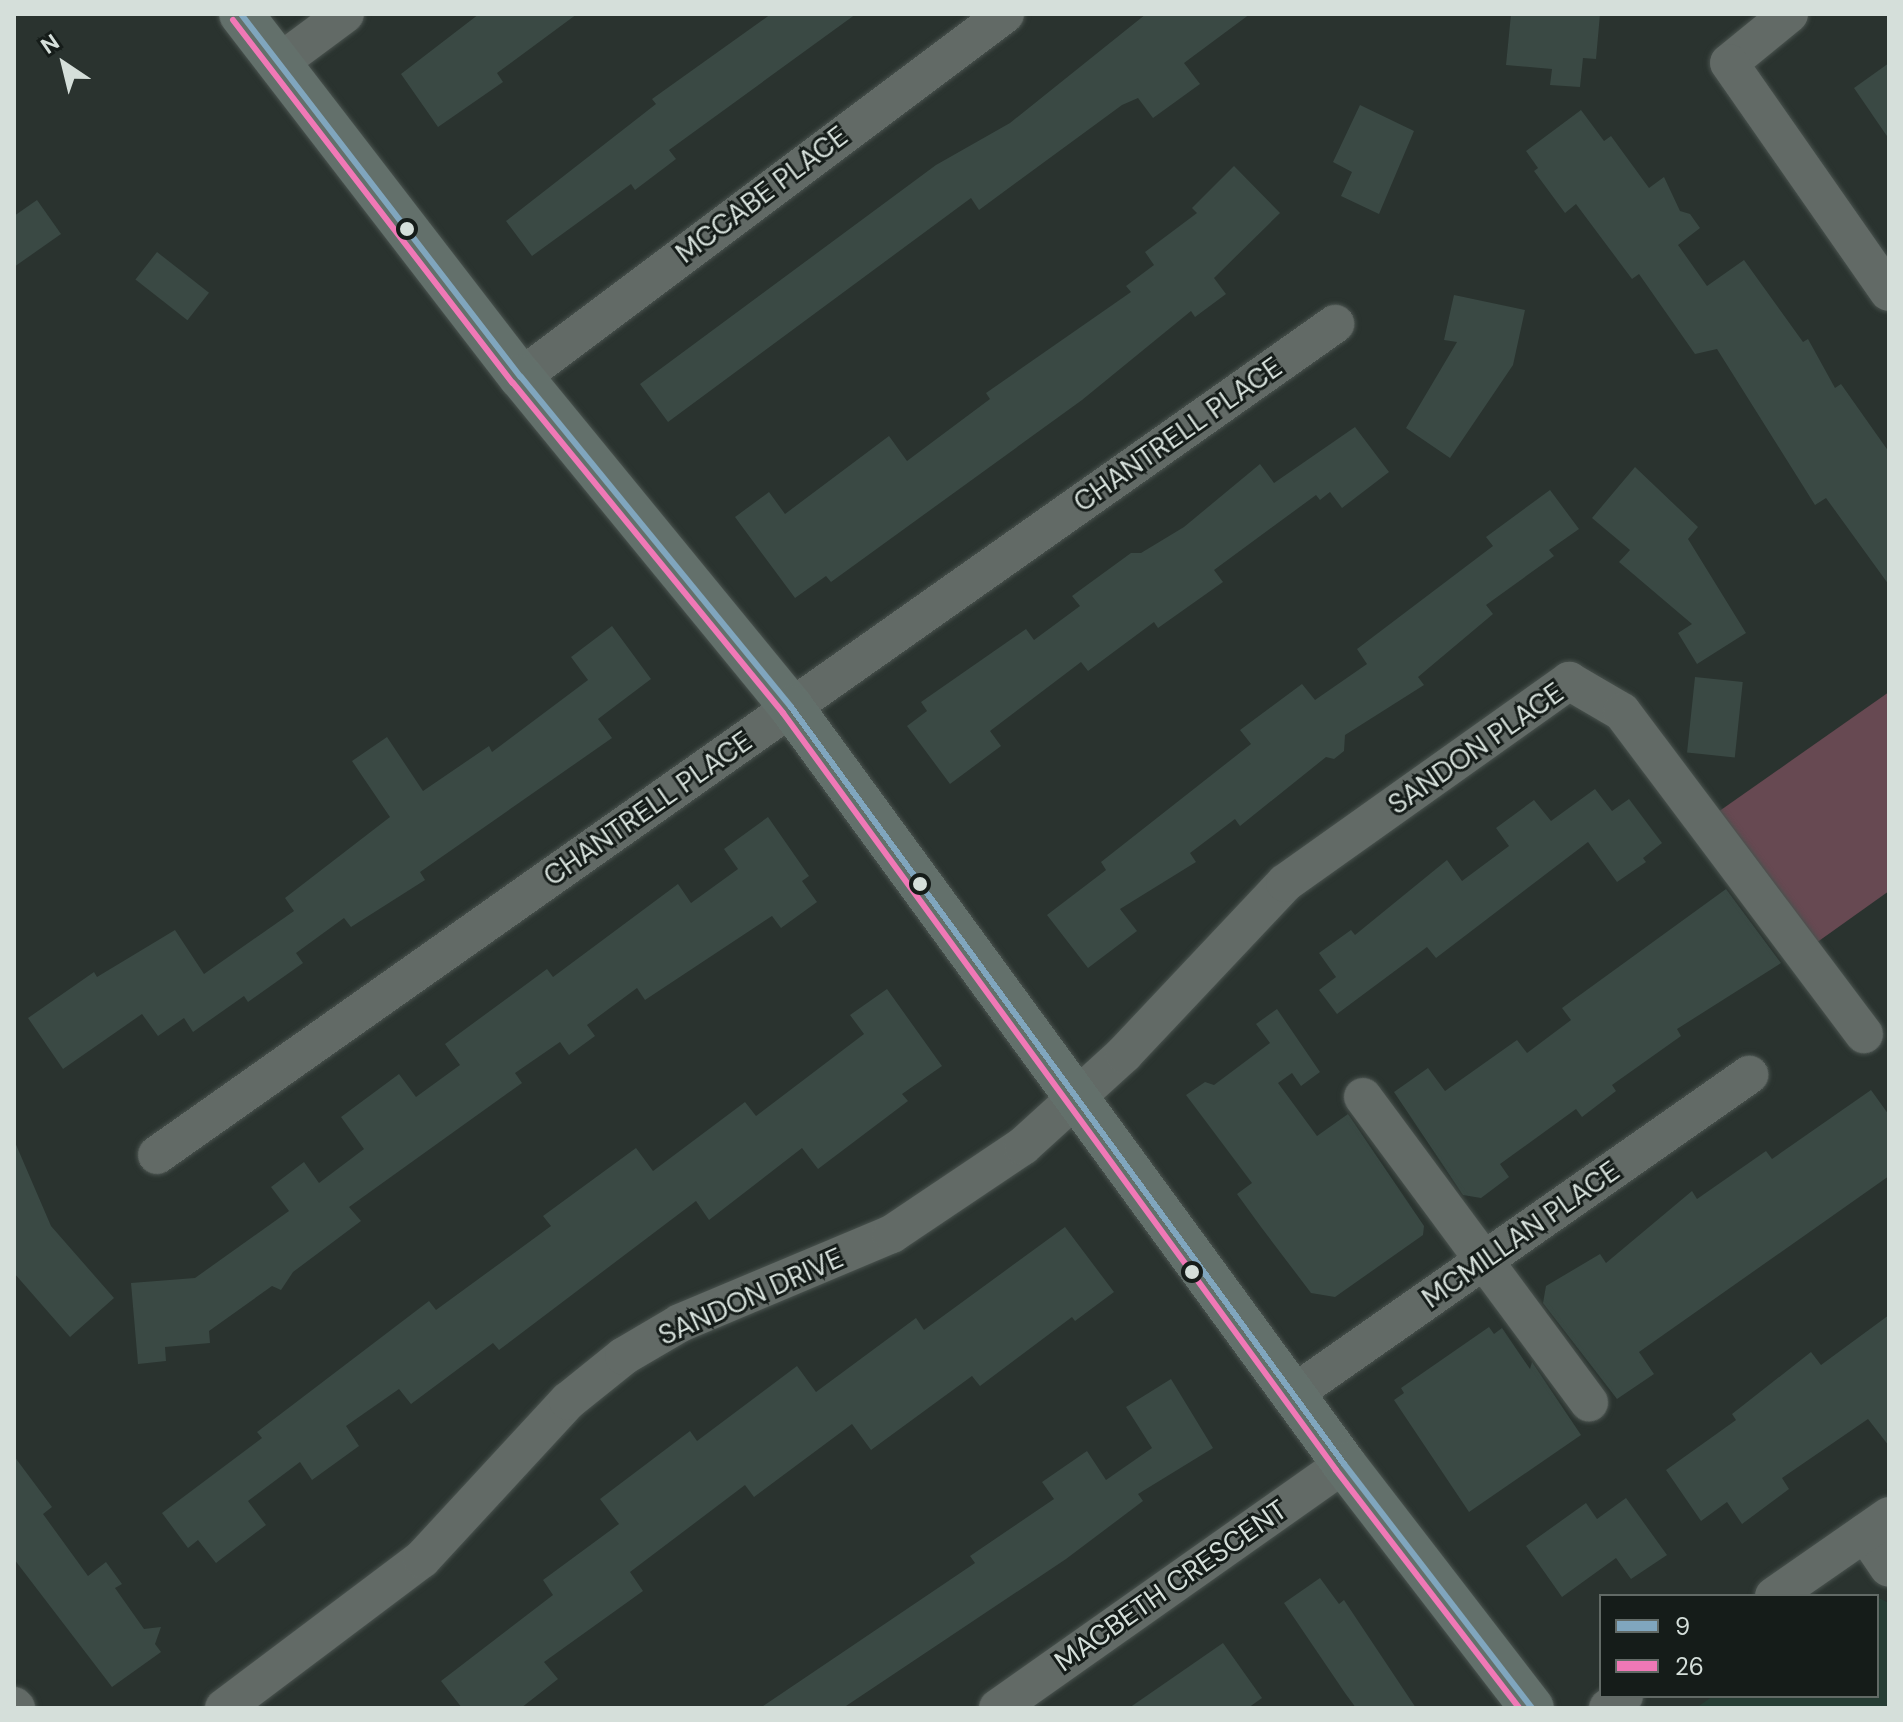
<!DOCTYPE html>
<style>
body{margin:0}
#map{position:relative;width:1903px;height:1722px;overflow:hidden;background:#2a332f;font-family:"DM Sans",sans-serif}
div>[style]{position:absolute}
.built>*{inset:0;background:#263d34}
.green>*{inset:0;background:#674952}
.building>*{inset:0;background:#3a4944;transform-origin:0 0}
.roads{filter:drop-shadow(0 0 2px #49524e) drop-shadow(0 0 2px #49524e)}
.minor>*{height:38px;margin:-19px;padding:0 19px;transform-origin:19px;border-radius:19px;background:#626a66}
.major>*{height:44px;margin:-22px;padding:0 22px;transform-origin:22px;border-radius:22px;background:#63706b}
.bus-1>*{height:6px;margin:-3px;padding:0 3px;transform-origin:3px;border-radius:3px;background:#80a6be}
.bus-2>*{height:6px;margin:-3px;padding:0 3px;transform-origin:3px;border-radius:3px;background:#f078b6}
.dots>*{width:22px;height:22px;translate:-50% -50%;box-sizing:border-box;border:4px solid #151c19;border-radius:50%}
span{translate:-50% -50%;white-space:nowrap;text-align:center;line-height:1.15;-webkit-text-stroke:6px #151c19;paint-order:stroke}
.street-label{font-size:28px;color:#d5dfda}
.frame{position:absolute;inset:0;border:16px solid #d5dfda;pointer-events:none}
.legend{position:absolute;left:1599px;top:1594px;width:280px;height:104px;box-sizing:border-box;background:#151c19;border:2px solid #626a66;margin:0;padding:10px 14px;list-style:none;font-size:24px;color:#d5dfda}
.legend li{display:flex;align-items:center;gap:16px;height:40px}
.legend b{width:40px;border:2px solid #626a66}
.north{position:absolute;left:24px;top:24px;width:80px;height:80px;-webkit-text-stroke:6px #151c19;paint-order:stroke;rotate:325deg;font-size:22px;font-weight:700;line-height:32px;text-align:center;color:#d5dfda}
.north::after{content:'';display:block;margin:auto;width:28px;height:36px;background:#d5dfda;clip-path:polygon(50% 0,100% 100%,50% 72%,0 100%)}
</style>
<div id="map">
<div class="built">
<div style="clip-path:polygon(1877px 1597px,1889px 1603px,1889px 1708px,1696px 1708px,1713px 1696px,1877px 1696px)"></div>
</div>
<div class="green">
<div style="clip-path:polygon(1889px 692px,1889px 891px,1816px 943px,1718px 812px)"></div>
</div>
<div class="building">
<div style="clip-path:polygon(479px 14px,577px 14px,497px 73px,503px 82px,438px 127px,401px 74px)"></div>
<div style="clip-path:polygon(771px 14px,856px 14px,669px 150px,676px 159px,635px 190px,631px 184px,532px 256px,506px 221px,656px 104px,652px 99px)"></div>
<div style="clip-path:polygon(1146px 14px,1250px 14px,1184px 63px,1200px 84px,1153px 118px,1138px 98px,1122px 105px,979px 210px,971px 198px,668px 422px,640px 384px,936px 165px,1010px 123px)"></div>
<div style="clip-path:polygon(1511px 14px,1600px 14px,1596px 59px,1583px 58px,1580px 87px,1550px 85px,1552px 69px,1506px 65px)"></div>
<div style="clip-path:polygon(1889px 63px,1889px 139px,1854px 88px)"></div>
<div style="clip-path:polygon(1360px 105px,1414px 131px,1379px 214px,1341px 196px,1352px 172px,1333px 162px)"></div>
<div style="clip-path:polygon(1581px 110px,1604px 141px,1611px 136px,1649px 188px,1664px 177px,1680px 211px,1690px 214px,1700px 228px,1678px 245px,1707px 286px,1744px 260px,1803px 342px,1808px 339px,1835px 388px,1841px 384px,1889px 452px,1889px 585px,1826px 498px,1815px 505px,1717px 349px,1695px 354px,1639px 274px,1632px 279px,1576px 204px,1565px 213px,1534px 171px,1538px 168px,1526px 151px)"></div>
<div style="clip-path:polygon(1234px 166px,1280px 213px,1214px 278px,1226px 294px,1195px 317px,1191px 311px,1082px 400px,831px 582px,826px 576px,795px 598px,735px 517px,769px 492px,785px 514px,889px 436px,907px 461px,990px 399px,986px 393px,1131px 292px,1126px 286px,1154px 265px,1145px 252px,1197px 213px,1192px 208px)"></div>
<div style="clip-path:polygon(37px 200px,61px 234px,14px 267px,14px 216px)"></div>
<div style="left:157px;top:252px;width:66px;height:35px;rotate:38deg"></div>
<div style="clip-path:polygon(1454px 295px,1525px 310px,1513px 365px,1450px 458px,1406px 428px,1457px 342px,1444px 340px)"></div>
<div style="clip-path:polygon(1355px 427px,1389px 472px,1342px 508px,1330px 492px,1320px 500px,1316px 495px,1214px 570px,1223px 582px,1158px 628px,1154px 622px,1088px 671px,1081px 662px,990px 731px,1001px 746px,950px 784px,907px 726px,927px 711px,921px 702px,1026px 629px,1034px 640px,1080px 606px,1072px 596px,1131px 553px,1141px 553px,1184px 527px,1260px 464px,1274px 483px)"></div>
<div style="clip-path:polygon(1635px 467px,1698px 527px,1688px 539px,1746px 633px,1697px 664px,1678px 633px,1692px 624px,1619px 562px,1630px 550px,1592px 518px)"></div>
<div style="clip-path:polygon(1550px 490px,1579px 529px,1549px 550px,1554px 556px,1486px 605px,1493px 614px,1418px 677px,1424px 685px,1345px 735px,1344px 751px,1334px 759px,1326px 757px,1240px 826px,1235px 819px,1190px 853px,1196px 862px,1120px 909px,1137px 931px,1088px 968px,1047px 915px,1106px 870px,1101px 862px,1251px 744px,1240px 730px,1302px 684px,1315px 700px,1367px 664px,1357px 649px,1493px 546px,1486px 537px)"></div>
<div style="clip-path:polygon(612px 626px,651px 679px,598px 719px,612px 738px,420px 872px,425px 880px,351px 927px,344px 918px,296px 953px,303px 963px,248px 1002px,244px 996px,193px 1032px,184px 1018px,158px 1036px,142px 1014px,63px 1069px,28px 1018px,94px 972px,97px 977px,175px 930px,204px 974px,294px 911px,285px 898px,390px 817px,352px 761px,387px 737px,423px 791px,489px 746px,492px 752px,588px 680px,571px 657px)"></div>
<div style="left:1695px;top:677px;width:48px;height:76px;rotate:6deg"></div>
<div style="clip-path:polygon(1595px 789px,1612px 811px,1629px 799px,1662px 843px,1643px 858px,1646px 862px,1617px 882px,1588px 842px,1436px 958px,1427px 947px,1337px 1014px,1319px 990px,1336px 977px,1319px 953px,1351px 930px,1355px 935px,1447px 860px,1462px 881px,1509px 846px,1496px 828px,1534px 800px,1551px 821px)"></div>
<div style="clip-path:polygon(768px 817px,809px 876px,802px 881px,817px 902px,781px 928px,772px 916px,645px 1000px,637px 988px,587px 1025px,595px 1036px,569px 1055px,560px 1042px,515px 1073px,522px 1083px,349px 1207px,361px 1221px,293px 1272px,281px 1290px,272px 1286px,209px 1331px,210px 1343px,165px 1347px,166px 1361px,138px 1364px,131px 1283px,195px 1278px,289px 1211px,271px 1187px,304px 1162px,319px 1183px,364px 1149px,341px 1117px,399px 1074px,416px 1097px,460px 1065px,445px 1044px,547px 969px,553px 977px,678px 884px,691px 903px,738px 869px,724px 849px)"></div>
<div style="clip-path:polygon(1726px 889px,1781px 963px,1677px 1029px,1681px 1036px,1612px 1085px,1616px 1091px,1582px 1117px,1576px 1109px,1500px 1164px,1509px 1177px,1481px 1198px,1463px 1195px,1394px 1092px,1428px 1068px,1445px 1091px,1517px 1040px,1527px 1053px,1571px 1020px,1562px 1008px)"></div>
<div style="clip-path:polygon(887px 989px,942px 1066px,902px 1094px,908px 1101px,818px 1169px,802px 1148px,709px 1220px,696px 1201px,499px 1350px,493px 1343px,411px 1404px,399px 1389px,346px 1426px,359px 1446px,312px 1480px,300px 1462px,248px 1501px,266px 1525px,216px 1563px,198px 1540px,188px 1548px,162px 1513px,262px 1438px,257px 1432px,429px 1301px,436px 1310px,551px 1226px,543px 1216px,636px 1148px,653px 1171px,745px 1102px,756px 1116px,864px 1034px,850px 1015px)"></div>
<div style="clip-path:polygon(1277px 1009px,1320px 1072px,1301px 1086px,1292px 1073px,1278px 1083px,1317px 1136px,1348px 1114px,1424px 1226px,1423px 1235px,1335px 1297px,1311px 1293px,1261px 1227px,1237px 1194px,1252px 1183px,1186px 1095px,1205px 1082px,1214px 1085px,1270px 1043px,1256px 1024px)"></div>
<div style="clip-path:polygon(1871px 1090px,1889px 1115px,1889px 1176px,1639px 1352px,1654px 1374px,1617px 1399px,1543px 1303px,1546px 1286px,1600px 1254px,1606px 1263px,1692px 1191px,1697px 1199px,1766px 1151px,1772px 1159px)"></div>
<div style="clip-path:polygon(14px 1140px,51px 1226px,114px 1298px,70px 1337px,14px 1273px)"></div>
<div style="clip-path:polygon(1065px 1227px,1114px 1292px,1075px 1321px,1072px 1317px,980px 1386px,972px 1376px,871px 1450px,852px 1424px,754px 1497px,745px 1485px,630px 1572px,643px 1591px,544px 1662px,558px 1679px,521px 1708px,462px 1708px,441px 1681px,553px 1595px,543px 1580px,619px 1524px,600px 1499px,690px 1431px,697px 1441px,797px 1366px,816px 1392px,916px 1318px,924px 1330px)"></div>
<div style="clip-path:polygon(1889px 1315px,1889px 1446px,1868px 1419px,1782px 1478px,1789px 1489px,1742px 1524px,1727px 1502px,1701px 1521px,1666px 1470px,1736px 1420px,1732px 1414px,1811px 1352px,1821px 1365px)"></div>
<div style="clip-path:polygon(1489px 1327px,1494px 1334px,1502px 1328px,1530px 1369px,1532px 1362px,1581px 1435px,1469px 1512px,1394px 1400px,1404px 1393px,1401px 1388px)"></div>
<div style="clip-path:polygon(1171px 1379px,1213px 1448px,1138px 1494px,1143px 1501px,1066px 1559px,843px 1708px,760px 1708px,975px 1563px,970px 1556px,1054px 1499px,1042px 1482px,1087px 1451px,1106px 1480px,1152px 1448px,1126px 1407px)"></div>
<div style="clip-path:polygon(14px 1456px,52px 1507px,43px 1514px,88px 1576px,106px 1562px,122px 1584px,115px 1588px,144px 1629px,161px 1627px,155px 1644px,161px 1652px,112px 1687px,14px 1559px)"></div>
<div style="clip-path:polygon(1626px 1498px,1667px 1555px,1631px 1579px,1616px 1558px,1562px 1597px,1526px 1546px,1586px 1503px,1597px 1519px)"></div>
<div style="clip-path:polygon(1320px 1578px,1339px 1604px,1344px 1600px,1416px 1708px,1356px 1708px,1345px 1693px,1284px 1603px)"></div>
<div style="clip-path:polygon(1223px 1643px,1262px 1698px,1248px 1708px,1129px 1708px)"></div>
</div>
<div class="roads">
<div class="minor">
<div style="left:1789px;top:14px;width:77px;rotate:140.8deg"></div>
<div style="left:1729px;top:63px;width:279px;rotate:55.1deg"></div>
<div style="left:279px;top:63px;width:82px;rotate:-36.6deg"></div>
<div style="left:521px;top:377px;width:605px;rotate:-36.87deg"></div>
<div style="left:1363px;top:1097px;width:380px;rotate:53.5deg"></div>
<div style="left:157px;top:1155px;width:1442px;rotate:-35.2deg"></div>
<div style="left:1293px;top:1394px;width:557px;rotate:-34.98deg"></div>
<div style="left:1865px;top:1533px;width:42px;rotate:55.6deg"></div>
<div style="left:1774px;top:1596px;width:140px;rotate:-34.8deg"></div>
<div style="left:14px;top:1706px;width:3px;rotate:45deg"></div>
<div style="left:224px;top:1708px;width:248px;rotate:-37deg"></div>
<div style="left:422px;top:1559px;width:215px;rotate:-47.3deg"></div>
<div style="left:568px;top:1401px;width:72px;rotate:-38.8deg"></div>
<div style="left:624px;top:1356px;width:65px;rotate:-30.5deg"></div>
<div style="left:680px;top:1323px;width:230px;rotate:-22.8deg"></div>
<div style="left:892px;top:1234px;width:158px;rotate:-33.9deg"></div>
<div style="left:1023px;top:1146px;width:137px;rotate:-42.3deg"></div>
<div style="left:1124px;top:1054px;width:235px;rotate:-46.7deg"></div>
<div style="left:1285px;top:883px;width:349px;rotate:-35.4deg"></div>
<div style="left:1569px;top:681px;width:61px;rotate:30.3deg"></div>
<div style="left:1622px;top:712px;width:403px;rotate:53.1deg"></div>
<div style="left:998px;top:1708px;width:423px;rotate:-35.2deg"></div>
<div style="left:1608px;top:1708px;width:20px;rotate:-37deg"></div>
</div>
<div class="major">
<div style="left:241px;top:14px;width:458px;rotate:52.4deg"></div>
<div style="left:521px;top:377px;width:426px;rotate:50.7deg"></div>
<div style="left:791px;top:707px;width:937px;rotate:53.85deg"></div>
<div style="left:1344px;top:1464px;width:308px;rotate:52.4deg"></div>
</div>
</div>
<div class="bus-1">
<div style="left:241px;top:14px;width:458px;rotate:52.4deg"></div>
<div style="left:521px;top:377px;width:426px;rotate:50.7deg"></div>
<div style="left:791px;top:707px;width:937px;rotate:53.85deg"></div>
<div style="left:1344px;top:1464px;width:308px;rotate:52.4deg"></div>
</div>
<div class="bus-2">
<div style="left:233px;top:20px;width:458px;rotate:52.4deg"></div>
<div style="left:513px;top:383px;width:426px;rotate:50.7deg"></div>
<div style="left:783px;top:713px;width:937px;rotate:53.85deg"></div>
<div style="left:1336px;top:1470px;width:300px;rotate:52.4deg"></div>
</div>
<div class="dots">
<div style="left:407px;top:229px;background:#d5dfda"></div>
<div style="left:920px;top:884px;background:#d5dfda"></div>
<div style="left:1192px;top:1272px;background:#d5dfda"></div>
</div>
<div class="street-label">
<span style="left:762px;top:195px;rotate:-37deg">MCCABE PLACE</span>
<span style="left:1178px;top:435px;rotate:-35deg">CHANTRELL PLACE</span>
<span style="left:1476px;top:749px;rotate:-35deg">SANDON PLACE</span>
<span style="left:648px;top:809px;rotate:-35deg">CHANTRELL PLACE</span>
<span style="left:1521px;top:1235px;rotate:-35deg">MCMILLAN PLACE</span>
<span style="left:751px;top:1297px;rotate:-24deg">SANDON DRIVE</span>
<span style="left:1171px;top:1586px;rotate:-35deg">MACBETH CRESCENT</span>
</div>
<div class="frame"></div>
<ul class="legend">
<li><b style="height:10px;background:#80a6be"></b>9</li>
<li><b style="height:10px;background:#f078b6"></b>26</li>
</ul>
<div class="north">N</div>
</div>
